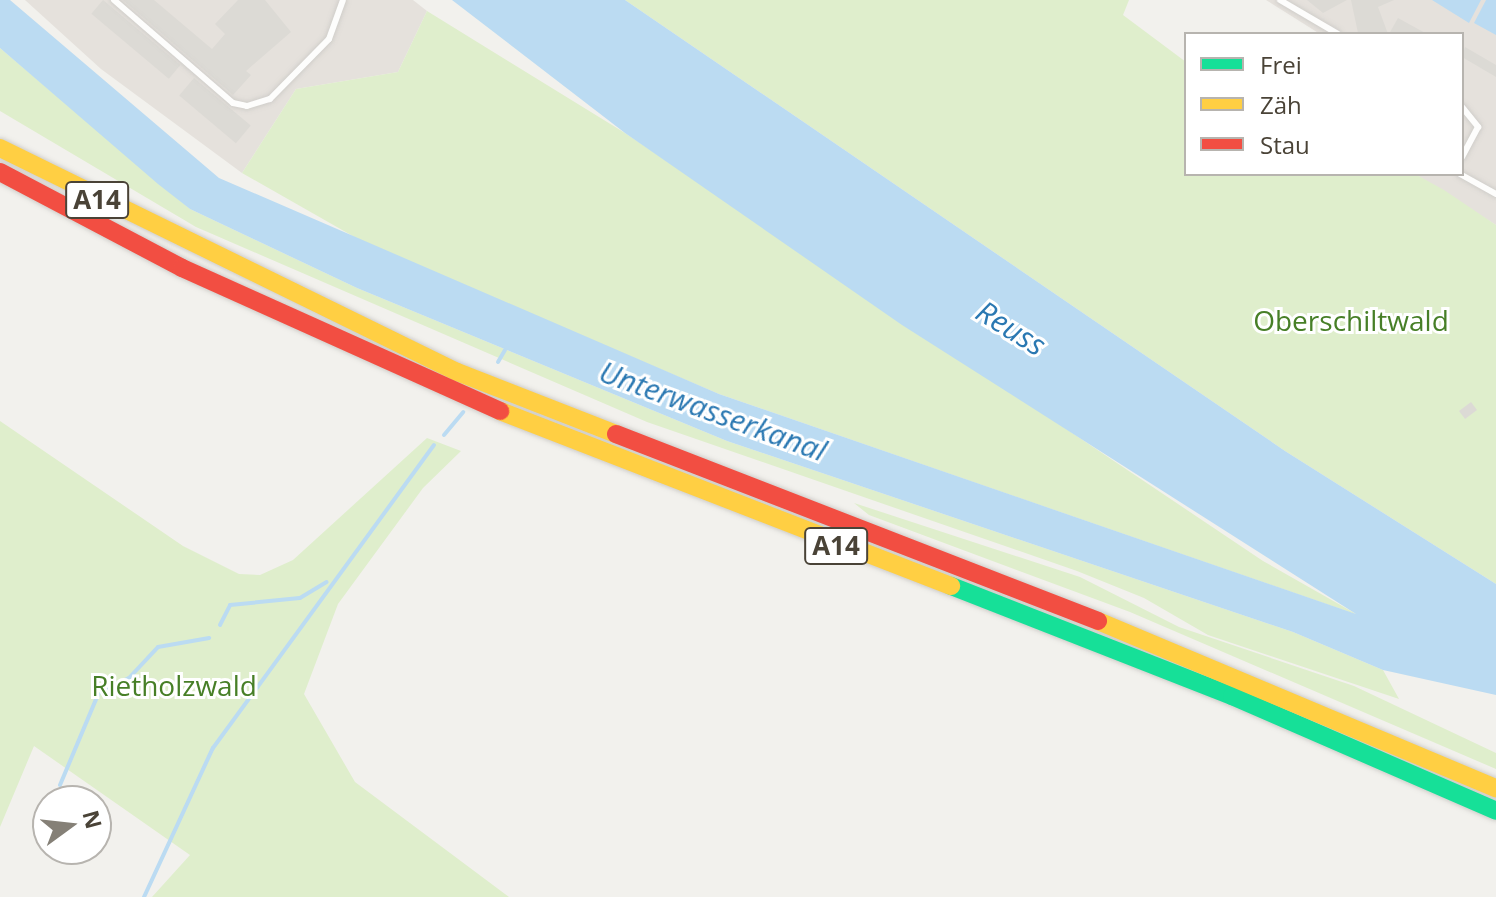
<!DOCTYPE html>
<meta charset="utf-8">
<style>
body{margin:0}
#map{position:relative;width:1496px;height:897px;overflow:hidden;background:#f2f1ed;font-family:"Open Sans",sans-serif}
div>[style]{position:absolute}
.industrial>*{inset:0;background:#e5e1dc}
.green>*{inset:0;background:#dfeecc}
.water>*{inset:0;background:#bbdbf2}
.stream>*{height:4px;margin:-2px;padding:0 2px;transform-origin:2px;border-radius:2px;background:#bbdbf2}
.building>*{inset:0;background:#dcdad5;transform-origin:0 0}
.roads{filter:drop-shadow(0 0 2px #d0ceca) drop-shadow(0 0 2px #d0ceca)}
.lane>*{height:6px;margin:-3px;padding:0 3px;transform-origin:3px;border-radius:3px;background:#fdfdfc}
.fast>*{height:18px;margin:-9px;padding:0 9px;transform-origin:9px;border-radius:9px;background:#16e098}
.slow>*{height:18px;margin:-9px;padding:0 9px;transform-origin:9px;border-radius:9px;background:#ffcf43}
.jam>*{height:18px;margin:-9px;padding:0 9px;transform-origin:9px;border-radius:9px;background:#f24e42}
span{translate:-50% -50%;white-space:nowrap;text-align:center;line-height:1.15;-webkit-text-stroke:6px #fff;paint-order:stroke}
.shield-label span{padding:2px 6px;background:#fff;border:2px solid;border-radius:6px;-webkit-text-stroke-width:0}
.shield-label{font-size:26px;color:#4a4337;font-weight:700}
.park-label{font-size:28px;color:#477f27}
.water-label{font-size:30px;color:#2a78b2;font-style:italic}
.legend{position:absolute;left:1184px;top:32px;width:280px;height:144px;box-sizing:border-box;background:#fff;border:2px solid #b7b4af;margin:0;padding:10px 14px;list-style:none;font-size:24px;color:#4a4337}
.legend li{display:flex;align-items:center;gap:16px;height:40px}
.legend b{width:40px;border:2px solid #b7b4af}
.north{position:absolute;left:32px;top:785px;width:80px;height:80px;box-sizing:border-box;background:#fff;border:2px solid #b7b4af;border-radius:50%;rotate:75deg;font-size:22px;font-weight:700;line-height:32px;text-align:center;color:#4a4337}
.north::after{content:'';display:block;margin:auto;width:28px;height:36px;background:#858077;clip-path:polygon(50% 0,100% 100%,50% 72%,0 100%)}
</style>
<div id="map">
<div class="industrial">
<div style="clip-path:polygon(25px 0,413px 0,427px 11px,398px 72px,296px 89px,242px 173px,101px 69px)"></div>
<div style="clip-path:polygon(1266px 0,1496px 0,1496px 225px,1415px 174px,1462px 174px,1462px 34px,1320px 34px)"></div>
</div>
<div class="green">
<div style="clip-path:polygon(625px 0,1129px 0,1123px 15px,1186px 62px,1186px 174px,1415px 174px,1444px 190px,1496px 225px,1496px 584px,1285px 451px)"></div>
<div style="clip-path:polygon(427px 11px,625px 133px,1263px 561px,1358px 615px,719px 394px,372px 247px,242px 173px,296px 89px,398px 72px)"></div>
<div style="clip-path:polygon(0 48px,190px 209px,357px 288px,727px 441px,1293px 632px,1383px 670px,1399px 699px,1208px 635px,1144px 598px,1077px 571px,647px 422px,196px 227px,0 111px)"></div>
<div style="clip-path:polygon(0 421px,183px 546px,239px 574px,260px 575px,293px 560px,427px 438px,461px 451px,423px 488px,338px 604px,304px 694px,355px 782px,509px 897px,152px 897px,190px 855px,34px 746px,0 827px)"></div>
<div style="clip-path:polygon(854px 503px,1080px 577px,1179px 627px,1354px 686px,1496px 753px,1496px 769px,1130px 612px,869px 515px)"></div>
</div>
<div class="water">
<div style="clip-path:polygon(0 0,10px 0,219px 178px,719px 394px,1356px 614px,902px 325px,625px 133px,452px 0,625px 0,1285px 451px,1496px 584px,1496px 695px,1383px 670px,1293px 632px,727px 441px,357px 288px,190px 209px,158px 184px,0 48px)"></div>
<div style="clip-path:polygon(1432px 0,1481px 0,1469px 23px)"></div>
<div style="clip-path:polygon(1486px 0,1496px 0,1496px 35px,1474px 23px)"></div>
</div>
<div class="stream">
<div style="left:498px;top:362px;width:14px;rotate:-60deg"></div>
<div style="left:444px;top:435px;width:30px;rotate:-50deg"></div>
<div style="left:220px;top:625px;width:22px;rotate:-63deg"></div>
<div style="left:230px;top:605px;width:70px;rotate:-5.7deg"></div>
<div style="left:300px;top:598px;width:31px;rotate:-31deg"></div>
<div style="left:60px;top:785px;width:101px;rotate:-67.2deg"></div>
<div style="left:99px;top:692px;width:33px;rotate:-25deg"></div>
<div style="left:129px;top:678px;width:42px;rotate:-46.9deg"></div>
<div style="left:158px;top:647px;width:52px;rotate:-10deg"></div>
<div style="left:144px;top:897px;width:164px;rotate:-65.2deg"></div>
<div style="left:213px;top:748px;width:375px;rotate:-53.9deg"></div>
</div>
<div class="building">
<div style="left:103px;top:0;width:101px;height:18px;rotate:40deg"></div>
<div style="clip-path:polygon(123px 0,154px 0,212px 49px,225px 34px,215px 24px,238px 0,265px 0,291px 32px,246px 71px,251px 75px,233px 95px)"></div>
<div style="clip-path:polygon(1307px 0,1347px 0,1323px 13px)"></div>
<div style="clip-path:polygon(1351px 0,1394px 0,1378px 7px,1388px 34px,1358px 33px)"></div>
<div style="clip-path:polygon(1398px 18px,1427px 34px,1389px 34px)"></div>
<div style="clip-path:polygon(1465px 47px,1496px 65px,1496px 77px,1462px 57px)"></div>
<div style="left:194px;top:78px;width:74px;height:23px;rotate:40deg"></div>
<div style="left:1471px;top:402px;width:10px;height:15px;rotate:53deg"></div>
</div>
<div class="roads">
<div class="lane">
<div style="left:114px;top:0;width:157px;rotate:40.9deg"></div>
<div style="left:233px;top:103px;width:14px;rotate:12deg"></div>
<div style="left:247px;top:106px;width:24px;rotate:-17deg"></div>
<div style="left:270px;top:99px;width:84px;rotate:-45.5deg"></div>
<div style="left:329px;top:39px;width:41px;rotate:-70.3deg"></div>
<div style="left:1280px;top:0;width:67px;rotate:30.4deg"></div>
<div style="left:1462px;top:107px;width:26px;rotate:51deg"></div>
<div style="left:1478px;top:127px;width:34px;rotate:118deg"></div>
<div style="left:1460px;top:174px;width:41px;rotate:29.1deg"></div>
</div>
<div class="fast">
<div style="left:951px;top:586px;width:302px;rotate:21.4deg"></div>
<div style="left:1232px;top:696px;width:288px;rotate:23.5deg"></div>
</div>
<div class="slow">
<div style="left:0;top:148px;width:509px;rotate:26.11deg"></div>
<div style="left:457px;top:372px;width:171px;rotate:21.3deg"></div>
<div style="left:500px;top:411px;width:484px;rotate:21.2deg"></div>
<div style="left:1098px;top:621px;width:432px;rotate:22.8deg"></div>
</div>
<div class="jam">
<div style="left:0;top:172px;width:206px;rotate:27.8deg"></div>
<div style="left:182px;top:268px;width:349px;rotate:24.2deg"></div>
<div style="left:616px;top:434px;width:517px;rotate:21.2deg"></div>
</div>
</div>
<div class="shield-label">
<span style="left:97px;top:200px">A14</span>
<span style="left:836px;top:546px">A14</span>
</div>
<div class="park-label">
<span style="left:1351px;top:320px">Oberschiltwald</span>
<span style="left:174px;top:685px">Rietholzwald</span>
</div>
<div class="water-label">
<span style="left:1011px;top:328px;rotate:32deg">Reuss</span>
<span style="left:713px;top:411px;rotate:20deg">Unterwasserkanal</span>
</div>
<ul class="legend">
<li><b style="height:10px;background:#16e098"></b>Frei</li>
<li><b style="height:10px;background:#ffcf43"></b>Zäh</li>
<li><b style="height:10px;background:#f24e42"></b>Stau</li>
</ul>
<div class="north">N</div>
</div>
